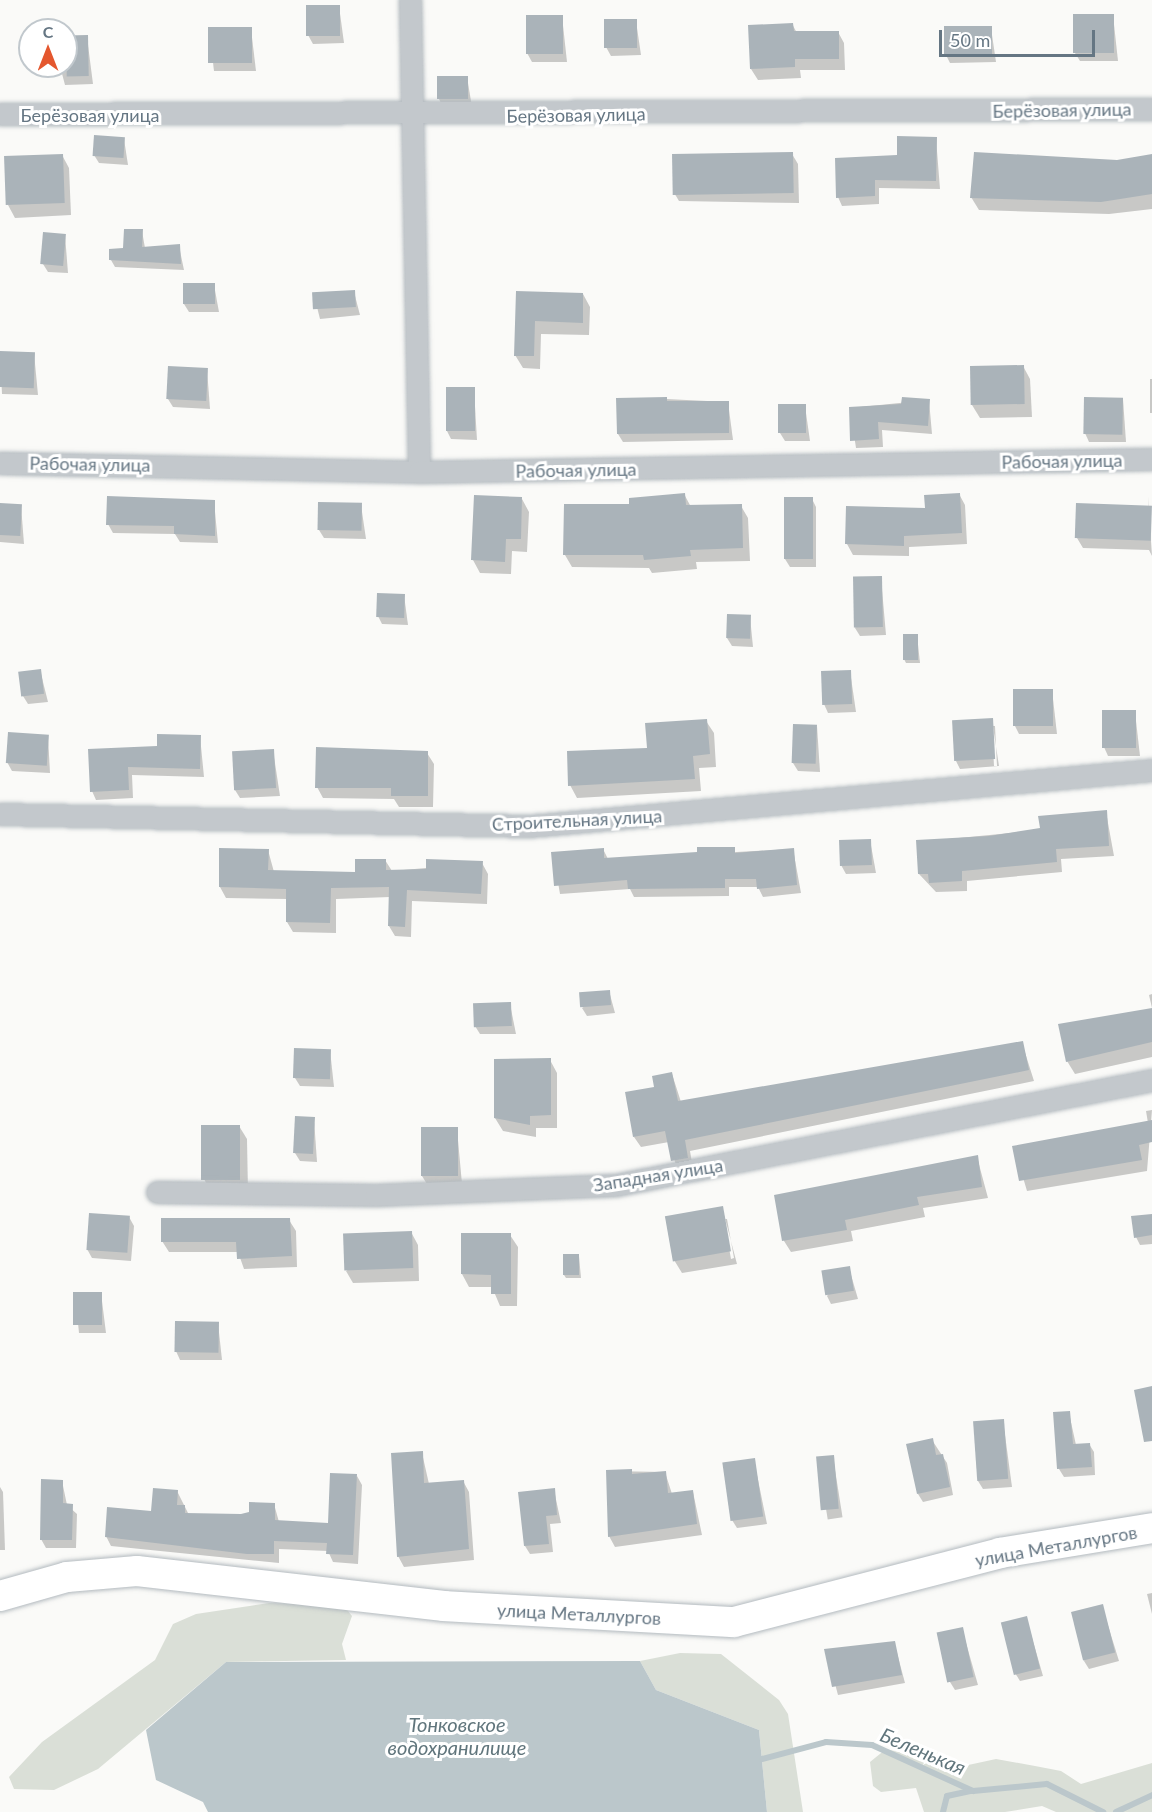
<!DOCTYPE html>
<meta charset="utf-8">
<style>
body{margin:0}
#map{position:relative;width:1152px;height:1812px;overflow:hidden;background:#fafaf8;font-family:Lato,sans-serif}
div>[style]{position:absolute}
.green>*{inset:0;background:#dadfd7}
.water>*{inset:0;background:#bbc7cb}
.shadow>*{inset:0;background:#0003;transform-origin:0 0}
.stream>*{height:6px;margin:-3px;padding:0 3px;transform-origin:3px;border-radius:3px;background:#bbc7cb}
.building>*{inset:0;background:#aab3b9;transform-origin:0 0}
.roads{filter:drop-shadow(0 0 2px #b3babf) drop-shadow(0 0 2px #b3babf)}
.street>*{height:21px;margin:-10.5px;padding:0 10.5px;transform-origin:10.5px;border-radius:10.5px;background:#c3c8cc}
.secondary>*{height:30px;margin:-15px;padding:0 15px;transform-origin:15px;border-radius:15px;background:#fff}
span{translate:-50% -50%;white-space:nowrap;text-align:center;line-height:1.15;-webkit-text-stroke:6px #fff;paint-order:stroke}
.street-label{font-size:18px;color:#657683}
.water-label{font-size:20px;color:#60757c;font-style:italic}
.north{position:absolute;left:18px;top:18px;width:60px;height:60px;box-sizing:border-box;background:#fff;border:2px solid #c1c8cd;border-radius:50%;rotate:0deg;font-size:16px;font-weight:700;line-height:24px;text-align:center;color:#657683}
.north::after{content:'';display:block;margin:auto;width:21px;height:27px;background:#e4572e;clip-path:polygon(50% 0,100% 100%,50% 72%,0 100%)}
.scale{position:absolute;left:939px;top:30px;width:156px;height:27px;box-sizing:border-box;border:3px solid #657683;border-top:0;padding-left:8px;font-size:18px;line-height:21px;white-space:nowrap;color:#657683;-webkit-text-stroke:4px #fff;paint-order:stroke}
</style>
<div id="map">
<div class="green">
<div style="clip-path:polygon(269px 1603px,343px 1605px,352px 1616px,342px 1644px,346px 1660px,226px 1662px,98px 1769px,54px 1790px,14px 1789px,9px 1777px,42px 1742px,155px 1660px,173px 1624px,196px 1614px)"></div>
<div style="clip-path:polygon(680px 1653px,721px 1654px,779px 1700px,788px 1714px,803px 1812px,767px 1812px,759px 1730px,656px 1690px,640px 1661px)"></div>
<div style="clip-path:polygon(886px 1749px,959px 1767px,996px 1759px,1035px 1766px,1061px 1771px,1081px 1784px,1152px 1763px,1152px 1812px,1056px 1812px,1042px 1806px,1005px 1812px,924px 1812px,916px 1788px,881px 1792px,873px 1786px,870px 1762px)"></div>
</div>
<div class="water">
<div style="clip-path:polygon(640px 1661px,656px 1690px,759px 1730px,767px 1812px,208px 1812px,203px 1802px,156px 1780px,146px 1730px,226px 1662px)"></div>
</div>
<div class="shadow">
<div style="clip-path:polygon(339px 6px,344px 43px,313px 44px,308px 35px)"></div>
<div style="clip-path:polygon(1113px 15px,1118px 61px,1080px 61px,1075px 53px)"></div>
<div style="clip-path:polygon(562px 16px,567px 62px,532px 62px,527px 53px)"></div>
<div style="clip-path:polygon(636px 21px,641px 55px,611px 56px,606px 47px)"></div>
<div style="clip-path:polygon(792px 24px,797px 33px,838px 32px,844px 43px,845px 70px,800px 70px,801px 78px,758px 80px,751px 69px)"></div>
<div style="clip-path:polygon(991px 28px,996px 62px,950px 63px,946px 55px)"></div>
<div style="clip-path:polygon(209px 29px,251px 29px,256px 71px,214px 71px)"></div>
<div style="clip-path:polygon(87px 37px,93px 84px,65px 85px,60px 66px,66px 66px,66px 38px)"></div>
<div style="clip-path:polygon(467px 77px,472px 107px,443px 107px,439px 99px)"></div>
<div style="clip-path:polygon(936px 138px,940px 189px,879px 188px,879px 204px,842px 206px,838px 197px)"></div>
<div style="clip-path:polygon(124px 139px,128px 165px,99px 163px,94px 155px)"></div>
<div style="clip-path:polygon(792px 154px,798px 164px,799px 203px,679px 201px,673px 191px)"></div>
<div style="clip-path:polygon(62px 155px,69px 168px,71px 215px,15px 218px,8px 205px)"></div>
<div style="clip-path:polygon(1152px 157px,1152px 209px,1109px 214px,979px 210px,971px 197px)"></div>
<div style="clip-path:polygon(142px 231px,145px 248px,179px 246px,184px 270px,115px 267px,111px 260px)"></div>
<div style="clip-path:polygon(65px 235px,68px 273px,48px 272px,43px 264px)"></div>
<div style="clip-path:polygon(214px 285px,219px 312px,189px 312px,184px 304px)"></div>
<div style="clip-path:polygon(354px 292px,360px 315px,320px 319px,314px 295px)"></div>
<div style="clip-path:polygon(517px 293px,583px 294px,590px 307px,589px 335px,541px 334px,540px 369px,523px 368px,515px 355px)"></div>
<div style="clip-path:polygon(0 352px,34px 353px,38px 395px,2px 394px)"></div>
<div style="clip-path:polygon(1023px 366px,1030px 379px,1032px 417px,980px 418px,972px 405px)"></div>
<div style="clip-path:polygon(207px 369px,210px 409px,173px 407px,168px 399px)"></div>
<div style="left:1150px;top:379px;width:2px;height:34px"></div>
<div style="clip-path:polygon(474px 389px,477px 440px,451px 439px,447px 431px)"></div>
<div style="clip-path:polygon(666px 399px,728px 402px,733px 440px,623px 442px,618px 434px)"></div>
<div style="clip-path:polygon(1123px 399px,1126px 442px,1089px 442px,1085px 433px)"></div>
<div style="clip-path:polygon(929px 400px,932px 434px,882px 430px,883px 447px,856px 448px,850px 408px)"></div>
<div style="clip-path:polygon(805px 406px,810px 441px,785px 441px,780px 433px)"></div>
<div style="clip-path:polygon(684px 494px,691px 507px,741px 506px,748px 518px,750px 561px,696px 562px,697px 569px,652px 573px,649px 568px,572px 567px,565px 555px,631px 506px)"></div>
<div style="clip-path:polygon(959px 494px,965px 505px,967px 544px,909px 547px,909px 556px,853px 555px,847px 544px)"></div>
<div style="clip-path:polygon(1148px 496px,1152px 556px,1149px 550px,1083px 548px,1077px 538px,1149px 506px)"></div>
<div style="clip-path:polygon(522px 499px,529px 512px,527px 552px,512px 551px,511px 574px,480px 573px,473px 560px)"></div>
<div style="clip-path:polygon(785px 499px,812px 499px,816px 507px,816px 567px,790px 567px,785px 559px)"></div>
<div style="clip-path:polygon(214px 501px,218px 543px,180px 542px,175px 534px,113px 533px,108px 524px)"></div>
<div style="clip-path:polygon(0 504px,21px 505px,24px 544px,0 542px)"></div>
<div style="clip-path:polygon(361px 505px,366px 539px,324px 538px,319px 530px)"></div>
<div style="clip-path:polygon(881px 578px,886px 635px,860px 636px,855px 628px)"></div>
<div style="clip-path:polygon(404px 595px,408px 625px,382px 624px,378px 616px)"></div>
<div style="clip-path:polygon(750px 617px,753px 647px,732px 646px,727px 638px)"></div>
<div style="clip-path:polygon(917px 635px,920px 663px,906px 663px,904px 659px)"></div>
<div style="clip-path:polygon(40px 670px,48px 702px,28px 704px,23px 696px)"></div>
<div style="clip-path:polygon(850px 671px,856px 712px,828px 713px,824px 704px)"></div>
<div style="clip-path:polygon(1052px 690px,1057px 734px,1019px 734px,1015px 726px)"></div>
<div style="clip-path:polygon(1135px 712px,1140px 756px,1108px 756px,1104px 747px)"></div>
<div style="clip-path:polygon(evenodd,992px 720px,999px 766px,960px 769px,956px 761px,992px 720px,992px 726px,995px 726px,997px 766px,994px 766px,992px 726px)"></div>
<div style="clip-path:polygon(706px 721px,714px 733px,716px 767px,699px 768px,701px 791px,577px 798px,570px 785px)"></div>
<div style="clip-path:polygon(817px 726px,820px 772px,798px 771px,793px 763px)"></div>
<div style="clip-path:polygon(48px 736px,50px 773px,12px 771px,7px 762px)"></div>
<div style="clip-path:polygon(200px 736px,204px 777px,132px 775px,133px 798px,96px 800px,92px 791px,90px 751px,158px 748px)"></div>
<div style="clip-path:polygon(273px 750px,280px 796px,240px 798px,235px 790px)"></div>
<div style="clip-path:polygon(427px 753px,434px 764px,433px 807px,399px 807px,394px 799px,323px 798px,317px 787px)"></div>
<div style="clip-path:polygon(1106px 812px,1114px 856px,1061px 859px,1062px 872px,967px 881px,967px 891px,936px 892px,919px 874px,917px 842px,1041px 830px)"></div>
<div style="clip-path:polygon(870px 840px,876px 873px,846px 874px,841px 865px)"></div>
<div style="clip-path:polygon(603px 849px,608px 859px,793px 849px,801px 893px,763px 897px,758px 887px,729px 887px,729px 896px,634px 897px,630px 889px,560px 894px,553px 853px)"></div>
<div style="clip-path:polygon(268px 850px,274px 872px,357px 873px,385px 860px,392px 871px,482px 863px,488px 874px,487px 904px,412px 901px,411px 937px,395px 936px,389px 926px,390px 897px,336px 899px,336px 933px,293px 932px,287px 922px,287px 899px,226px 898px,220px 887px)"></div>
<div style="clip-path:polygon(609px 991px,615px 1013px,587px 1016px,582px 1008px)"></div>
<div style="clip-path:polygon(1152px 994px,1152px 1008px,1149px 995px)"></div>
<div style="clip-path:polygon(510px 1004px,516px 1034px,480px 1034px,475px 1026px)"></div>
<div style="clip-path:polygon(1152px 1010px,1152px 1057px,1075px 1074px,1067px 1061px)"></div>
<div style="clip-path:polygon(1022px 1043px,1034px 1081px,690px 1151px,693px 1169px,678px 1172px,669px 1142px,641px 1147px,634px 1137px,656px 1088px,672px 1074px,681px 1102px)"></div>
<div style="clip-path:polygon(330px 1050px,334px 1087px,300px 1086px,295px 1078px)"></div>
<div style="clip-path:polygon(550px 1060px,557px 1073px,557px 1128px,536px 1128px,536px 1137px,503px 1131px,495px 1118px)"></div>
<div style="clip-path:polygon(1152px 1110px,1147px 1171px,1027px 1191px,1014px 1147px,1148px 1123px,1146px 1111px)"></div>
<div style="clip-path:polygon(314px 1119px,317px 1162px,300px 1161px,295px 1153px)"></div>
<div style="clip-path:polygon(239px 1126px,247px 1139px,248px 1193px,211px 1192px,204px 1179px)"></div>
<div style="clip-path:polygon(457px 1129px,462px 1184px,427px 1184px,422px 1176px)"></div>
<div style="clip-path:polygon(977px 1157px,988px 1198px,923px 1208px,925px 1217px,851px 1231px,853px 1241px,791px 1252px,784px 1241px,776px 1196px)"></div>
<div style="clip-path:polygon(evenodd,722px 1207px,737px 1264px,682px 1273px,674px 1260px,722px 1207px,724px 1219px,727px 1219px,734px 1258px,731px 1259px,724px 1219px)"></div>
<div style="clip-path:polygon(1152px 1215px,1152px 1244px,1140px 1245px,1136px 1237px)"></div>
<div style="clip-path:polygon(129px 1217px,134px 1226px,131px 1261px,92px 1258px,87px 1249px)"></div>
<div style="clip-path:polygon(289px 1220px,296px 1231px,297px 1267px,244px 1269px,238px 1252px,169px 1252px,162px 1241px)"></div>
<div style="clip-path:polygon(411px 1232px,418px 1245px,419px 1281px,353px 1283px,346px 1271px)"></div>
<div style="clip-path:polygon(510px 1235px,518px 1247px,517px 1306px,500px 1306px,492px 1287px,469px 1287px,462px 1274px)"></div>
<div style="clip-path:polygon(579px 1256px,581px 1278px,566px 1278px,564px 1275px)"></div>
<div style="clip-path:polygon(849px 1268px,858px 1299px,831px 1304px,827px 1296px)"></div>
<div style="clip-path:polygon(75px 1293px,101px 1293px,106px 1333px,79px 1333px)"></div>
<div style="clip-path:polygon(218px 1323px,222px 1360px,180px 1360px,176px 1351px)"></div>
<div style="clip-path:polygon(1069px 1413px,1076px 1445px,1089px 1444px,1094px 1452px,1095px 1475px,1064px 1477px,1059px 1469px)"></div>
<div style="clip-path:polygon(1003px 1420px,1012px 1487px,983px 1489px,978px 1481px)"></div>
<div style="clip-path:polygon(932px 1440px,947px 1463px,953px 1495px,923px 1502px,918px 1494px)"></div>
<div style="clip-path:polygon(422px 1453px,429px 1484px,463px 1481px,469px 1492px,474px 1560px,404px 1567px,398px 1556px)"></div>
<div style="left:833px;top:1457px;width:61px;height:15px;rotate:81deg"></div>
<div style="clip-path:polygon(754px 1460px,767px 1524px,737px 1528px,732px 1520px)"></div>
<div style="clip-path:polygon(608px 1471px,665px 1472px,672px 1494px,693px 1492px,702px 1535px,615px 1547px,609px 1536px)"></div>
<div style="clip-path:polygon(357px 1476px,362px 1485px,358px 1564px,333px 1562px,328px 1551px,279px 1549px,279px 1563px,111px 1546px,106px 1536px,153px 1513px,177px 1491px,189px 1515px,241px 1516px,274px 1504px,279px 1522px,329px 1524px)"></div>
<div style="clip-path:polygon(62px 1481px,67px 1505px,77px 1514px,76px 1548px,46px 1548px,41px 1539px)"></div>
<div style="clip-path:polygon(0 1487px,3px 1492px,5px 1550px,0 1550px)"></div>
<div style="clip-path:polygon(554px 1490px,561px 1523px,550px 1524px,553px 1552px,530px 1554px,525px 1546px)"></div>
<div style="clip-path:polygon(1152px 1593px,1152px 1614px,1147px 1594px)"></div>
<div style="clip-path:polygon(1102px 1606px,1119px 1661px,1089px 1669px,1084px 1661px)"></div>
<div style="clip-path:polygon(1026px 1617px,1043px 1676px,1020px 1681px,1015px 1673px)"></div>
<div style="clip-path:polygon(962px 1629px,978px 1685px,955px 1690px,950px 1682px)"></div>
<div style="clip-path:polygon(894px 1642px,905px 1683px,838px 1695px,826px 1650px)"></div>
</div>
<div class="stream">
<div style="left:762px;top:1759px;width:66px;rotate:-14.9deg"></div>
<div style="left:826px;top:1742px;width:46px;rotate:3.7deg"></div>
<div style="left:872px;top:1745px;width:111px;rotate:24.5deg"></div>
<div style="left:973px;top:1791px;width:74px;rotate:-5.4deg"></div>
<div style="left:1047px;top:1784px;width:63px;rotate:26.6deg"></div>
<div style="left:943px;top:1812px;width:16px;rotate:-76deg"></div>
<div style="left:947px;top:1796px;width:25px;rotate:-12deg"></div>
<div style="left:1116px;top:1812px;width:40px;rotate:-25deg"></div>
</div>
<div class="building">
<div style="left:306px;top:5px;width:34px;height:31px"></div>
<div style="left:1114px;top:14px;width:39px;height:41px;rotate:90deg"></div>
<div style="left:526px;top:15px;width:37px;height:39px"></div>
<div style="left:637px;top:19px;width:29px;height:33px;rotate:90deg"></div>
<div style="clip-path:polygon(793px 23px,794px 31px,839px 31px,839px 59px,795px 59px,795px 67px,750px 69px,748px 25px)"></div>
<div style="left:992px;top:26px;width:28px;height:48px;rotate:90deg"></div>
<div style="left:252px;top:27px;width:36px;height:44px;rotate:90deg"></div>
<div style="left:88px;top:35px;width:41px;height:22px;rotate:89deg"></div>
<div style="left:437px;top:76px;width:31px;height:23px"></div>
<div style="left:94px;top:135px;width:31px;height:21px;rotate:4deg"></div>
<div style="clip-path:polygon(897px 136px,937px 137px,936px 181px,875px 180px,875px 196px,836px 198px,835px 158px,897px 155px)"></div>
<div style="left:793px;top:152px;width:41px;height:121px;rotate:89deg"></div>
<div style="clip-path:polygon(974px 152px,1117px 160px,1152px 154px,1152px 194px,1101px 202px,970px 198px)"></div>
<div style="left:63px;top:154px;width:49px;height:59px;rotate:88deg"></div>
<div style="clip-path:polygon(124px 229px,143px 229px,142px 247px,180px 244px,181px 264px,109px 260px,109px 249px,123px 248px)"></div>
<div style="left:43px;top:232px;width:23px;height:32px;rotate:5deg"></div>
<div style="left:183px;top:283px;width:32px;height:21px"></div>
<div style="left:355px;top:290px;width:17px;height:43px;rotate:87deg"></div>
<div style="clip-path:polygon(516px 291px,583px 293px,583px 323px,535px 321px,534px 356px,514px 356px)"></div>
<div style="left:0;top:351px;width:35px;height:36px;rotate:2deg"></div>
<div style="left:1024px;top:365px;width:39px;height:54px;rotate:89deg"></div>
<div style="left:168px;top:366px;width:40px;height:33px;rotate:3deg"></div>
<div style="left:446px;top:387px;width:29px;height:44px"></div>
<div style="clip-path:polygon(667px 397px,667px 401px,729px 401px,729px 433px,617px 434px,616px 398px)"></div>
<div style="clip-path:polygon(902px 397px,930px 399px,928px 426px,878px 422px,879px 439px,850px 441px,849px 407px,901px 404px)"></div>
<div style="left:1084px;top:397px;width:39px;height:37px;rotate:1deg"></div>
<div style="left:806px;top:404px;width:29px;height:28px;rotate:90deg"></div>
<div style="clip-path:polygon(685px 493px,686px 505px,742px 504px,743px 548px,690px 550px,691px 556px,644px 560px,643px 555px,563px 555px,564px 504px,629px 504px,629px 498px)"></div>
<div style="clip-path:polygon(960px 493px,962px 533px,904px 536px,904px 546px,845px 544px,846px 506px,925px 508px,924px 495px)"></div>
<div style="clip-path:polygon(474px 495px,522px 497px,521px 539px,506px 539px,505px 562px,471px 560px)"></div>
<div style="clip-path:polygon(107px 496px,215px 500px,215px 536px,174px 534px,174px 526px,106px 525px)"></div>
<div style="left:784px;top:497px;width:29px;height:62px"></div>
<div style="left:318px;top:502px;width:44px;height:28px;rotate:1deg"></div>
<div style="left:0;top:503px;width:22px;height:32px;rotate:3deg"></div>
<div style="left:1076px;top:503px;width:76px;height:35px;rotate:2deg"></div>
<div style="left:882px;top:576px;width:51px;height:29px;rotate:89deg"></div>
<div style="left:377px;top:593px;width:28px;height:24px;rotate:2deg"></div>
<div style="left:727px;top:614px;width:24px;height:24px;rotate:2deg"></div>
<div style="left:903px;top:634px;width:15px;height:26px"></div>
<div style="left:41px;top:669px;width:25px;height:23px;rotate:83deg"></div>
<div style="left:851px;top:670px;width:34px;height:30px;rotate:88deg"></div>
<div style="left:1053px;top:689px;width:37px;height:40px;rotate:90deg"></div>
<div style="left:1102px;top:710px;width:34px;height:38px"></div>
<div style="left:993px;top:718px;width:41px;height:41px;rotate:87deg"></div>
<div style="clip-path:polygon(707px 719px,710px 754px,693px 756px,695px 779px,568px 786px,567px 751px,647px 748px,645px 723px)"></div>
<div style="left:793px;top:724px;width:24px;height:39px;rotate:2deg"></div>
<div style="left:8px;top:732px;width:41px;height:31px;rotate:4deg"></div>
<div style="clip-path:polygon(157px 734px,201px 735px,200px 769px,128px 767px,129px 790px,90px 792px,88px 749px,157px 746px)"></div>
<div style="clip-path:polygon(316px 747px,428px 751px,428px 796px,391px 796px,391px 788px,315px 788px)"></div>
<div style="left:274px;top:749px;width:39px;height:42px;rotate:87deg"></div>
<div style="clip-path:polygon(1107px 810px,1109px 846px,1056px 849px,1057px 862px,962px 871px,962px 881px,929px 883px,928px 874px,918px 874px,916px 840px,989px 836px,1040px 828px,1038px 816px)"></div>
<div style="left:871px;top:839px;width:26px;height:32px;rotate:88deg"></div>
<div style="clip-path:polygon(697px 847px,735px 847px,735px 853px,794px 848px,797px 885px,757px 889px,756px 879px,725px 879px,725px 888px,628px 889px,627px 880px,554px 886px,551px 852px,604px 848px,604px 858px,697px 852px)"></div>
<div style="clip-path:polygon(219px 848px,269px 849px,268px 870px,355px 872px,355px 859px,386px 859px,386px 870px,426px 869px,426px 859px,483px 861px,481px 894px,407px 890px,405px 927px,388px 926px,389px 887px,331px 888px,330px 923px,286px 922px,286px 889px,219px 887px)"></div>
<div style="left:610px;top:990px;width:15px;height:31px;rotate:86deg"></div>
<div style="left:511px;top:1002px;width:24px;height:38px;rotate:88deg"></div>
<div style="clip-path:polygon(1152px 1008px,1152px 1042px,1066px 1062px,1058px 1024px)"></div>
<div style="clip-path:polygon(1023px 1041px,1029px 1070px,685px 1140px,688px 1158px,671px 1161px,665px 1131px,633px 1137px,625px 1092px,654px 1087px,652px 1076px,672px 1072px,678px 1101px)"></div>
<div style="left:294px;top:1048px;width:37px;height:30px;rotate:2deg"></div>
<div style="clip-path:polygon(551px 1058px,551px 1115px,530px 1116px,530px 1125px,494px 1118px,494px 1059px)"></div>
<div style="left:295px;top:1116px;width:20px;height:37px;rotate:3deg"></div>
<div style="clip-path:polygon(1152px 1120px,1152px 1142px,1139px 1145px,1142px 1160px,1019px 1181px,1012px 1146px)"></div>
<div style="left:201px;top:1125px;width:39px;height:55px"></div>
<div style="left:421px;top:1127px;width:37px;height:49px"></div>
<div style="clip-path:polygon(978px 1155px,982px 1187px,917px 1197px,919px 1205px,845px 1220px,847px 1230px,782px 1241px,774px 1195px)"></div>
<div style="left:723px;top:1206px;width:46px;height:59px;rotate:80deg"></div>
<div style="left:89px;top:1213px;width:41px;height:37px;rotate:4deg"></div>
<div style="clip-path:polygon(1152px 1214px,1152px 1235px,1134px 1238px,1131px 1216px)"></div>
<div style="clip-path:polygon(161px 1218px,290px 1218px,292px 1256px,237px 1259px,236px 1242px,161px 1242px)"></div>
<div style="left:412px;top:1231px;width:37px;height:69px;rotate:88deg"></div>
<div style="clip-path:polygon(461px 1233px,511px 1233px,511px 1294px,491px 1294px,491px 1275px,461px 1274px)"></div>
<div style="left:563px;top:1254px;width:16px;height:21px"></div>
<div style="left:850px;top:1266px;width:25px;height:29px;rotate:81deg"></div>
<div style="left:73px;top:1292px;width:29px;height:33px"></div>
<div style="left:175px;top:1321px;width:44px;height:31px;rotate:1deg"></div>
<div style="clip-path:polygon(1152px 1386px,1152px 1441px,1144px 1442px,1134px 1390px)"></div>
<div style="clip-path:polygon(1070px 1411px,1073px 1444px,1090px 1443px,1092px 1467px,1057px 1469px,1053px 1412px)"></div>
<div style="left:1004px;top:1419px;width:60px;height:31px;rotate:86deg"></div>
<div style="clip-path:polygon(933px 1438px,936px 1455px,943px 1454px,950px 1487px,917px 1494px,906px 1444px)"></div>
<div style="clip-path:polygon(423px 1451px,424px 1483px,464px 1480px,469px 1549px,397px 1557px,391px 1453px)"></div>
<div style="left:834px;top:1455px;width:54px;height:18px;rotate:85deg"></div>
<div style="left:755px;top:1458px;width:59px;height:33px;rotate:82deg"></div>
<div style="clip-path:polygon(632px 1469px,632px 1474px,666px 1471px,668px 1493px,693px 1490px,697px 1524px,608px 1537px,606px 1470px)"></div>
<div style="clip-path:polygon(330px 1473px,357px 1474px,353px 1555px,326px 1554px,327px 1543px,274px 1541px,274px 1554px,247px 1554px,105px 1537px,107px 1507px,151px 1511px,153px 1488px,178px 1490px,177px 1505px,185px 1505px,185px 1513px,241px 1514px,249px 1512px,249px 1502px,275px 1503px,275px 1520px,328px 1523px)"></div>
<div style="clip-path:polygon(41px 1479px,63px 1480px,63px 1503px,73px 1504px,72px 1540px,40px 1540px)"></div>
<div style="clip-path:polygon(555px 1488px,557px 1515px,546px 1516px,549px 1544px,524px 1546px,518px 1492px)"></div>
<div style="left:1103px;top:1604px;width:50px;height:33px;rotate:76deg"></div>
<div style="left:1027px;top:1616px;width:54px;height:27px;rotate:76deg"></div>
<div style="left:963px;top:1627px;width:51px;height:27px;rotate:78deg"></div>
<div style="clip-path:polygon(895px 1641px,902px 1675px,832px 1687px,824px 1649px)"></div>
</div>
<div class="roads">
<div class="street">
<div style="left:410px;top:0;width:472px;rotate:88.9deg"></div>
<div style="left:0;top:114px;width:1152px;rotate:-0.25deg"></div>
<div style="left:0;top:463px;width:419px;rotate:1.2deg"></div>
<div style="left:419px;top:472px;width:733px;rotate:-1.02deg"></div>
<div style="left:0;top:814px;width:530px;rotate:1.3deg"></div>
<div style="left:530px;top:826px;width:625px;rotate:-5.14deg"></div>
<div style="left:157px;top:1192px;width:219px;rotate:0.8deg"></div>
<div style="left:376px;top:1195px;width:240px;rotate:-2.4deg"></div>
<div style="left:616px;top:1185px;width:546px;rotate:-11.08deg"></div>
</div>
<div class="secondary">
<div style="left:0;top:1596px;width:70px;rotate:-15.8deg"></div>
<div style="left:67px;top:1577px;width:70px;rotate:-4.9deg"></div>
<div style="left:137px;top:1571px;width:309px;rotate:6.5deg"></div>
<div style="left:444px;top:1606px;width:290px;rotate:3.2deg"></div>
<div style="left:734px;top:1622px;width:275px;rotate:-14.5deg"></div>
<div style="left:1000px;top:1553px;width:154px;rotate:-9.3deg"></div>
</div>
</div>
<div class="street-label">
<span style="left:1062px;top:110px;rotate:-1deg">Берёзовая улица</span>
<span style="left:90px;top:115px">Берёзовая улица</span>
<span style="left:576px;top:115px;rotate:-1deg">Берёзовая улица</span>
<span style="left:1062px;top:461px;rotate:-1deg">Рабочая улица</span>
<span style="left:90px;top:464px;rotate:1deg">Рабочая улица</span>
<span style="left:576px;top:470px;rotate:-1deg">Рабочая улица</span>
<span style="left:577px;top:820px;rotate:-3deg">Строительная улица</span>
<span style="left:658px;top:1175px;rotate:-9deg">Западная улица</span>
<span style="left:1056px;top:1546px;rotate:-10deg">улица Металлургов</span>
<span style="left:579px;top:1614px;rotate:3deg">улица Металлургов</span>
</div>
<div class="water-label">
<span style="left:457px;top:1736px">Тонковское<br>водохранилище</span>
<span style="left:923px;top:1751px;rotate:23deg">Беленькая</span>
</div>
<div class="north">С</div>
<div class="scale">50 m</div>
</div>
